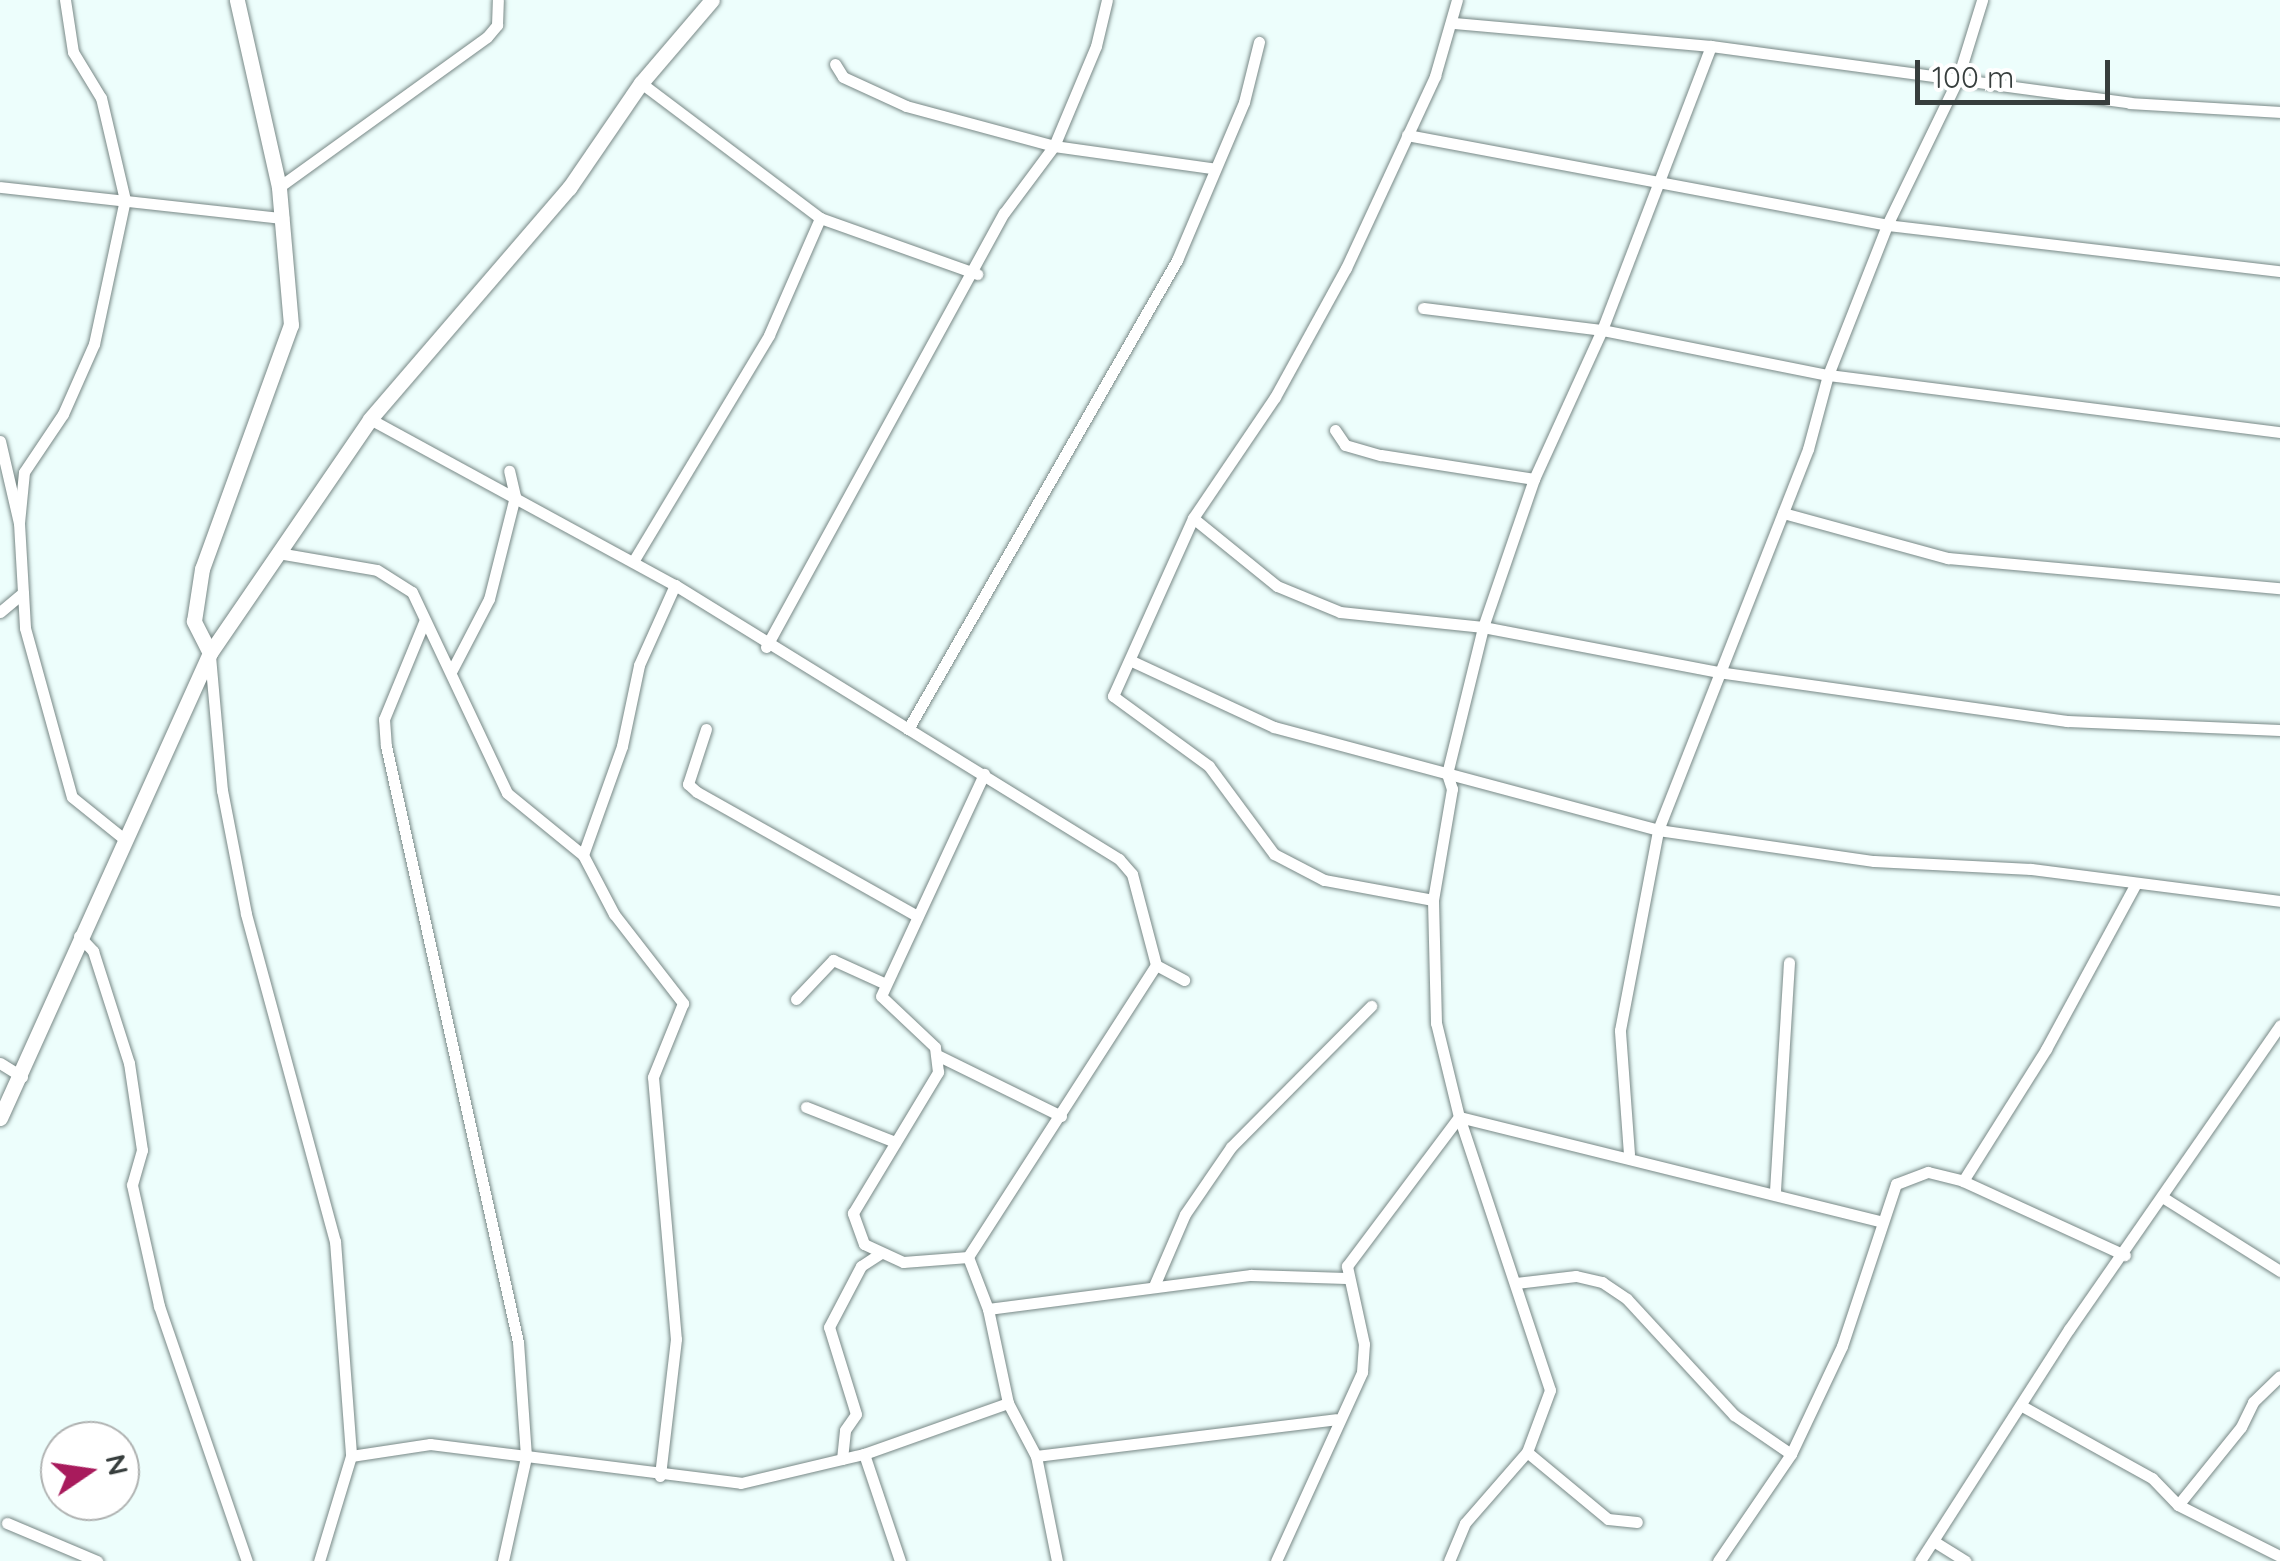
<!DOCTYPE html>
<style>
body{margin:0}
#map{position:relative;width:2280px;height:1561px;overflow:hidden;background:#edfefc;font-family:Quicksand,sans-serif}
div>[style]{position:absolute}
.roads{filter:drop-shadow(0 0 2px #788886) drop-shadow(0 0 2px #788886)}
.minor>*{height:11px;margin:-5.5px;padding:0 5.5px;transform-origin:5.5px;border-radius:5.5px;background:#fff}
.tertiary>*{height:15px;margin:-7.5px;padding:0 7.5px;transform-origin:7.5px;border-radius:7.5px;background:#fff}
span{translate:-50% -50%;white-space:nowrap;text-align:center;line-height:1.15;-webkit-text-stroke:10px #fff;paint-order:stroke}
.north{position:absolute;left:40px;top:1421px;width:100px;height:100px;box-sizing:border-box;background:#fff;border:2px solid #afb2b1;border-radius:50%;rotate:77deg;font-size:28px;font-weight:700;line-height:40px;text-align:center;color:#373e3d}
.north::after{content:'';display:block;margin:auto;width:35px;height:45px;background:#a81b5c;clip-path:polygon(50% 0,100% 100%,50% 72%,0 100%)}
.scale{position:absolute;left:1915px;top:60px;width:195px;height:45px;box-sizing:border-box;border:5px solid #373e3d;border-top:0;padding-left:12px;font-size:30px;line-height:35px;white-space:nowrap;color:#373e3d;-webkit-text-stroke:8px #fff;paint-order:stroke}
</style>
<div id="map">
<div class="roads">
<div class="minor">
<div style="left:1454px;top:23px;width:258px;rotate:5.1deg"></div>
<div style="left:1711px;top:46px;width:423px;rotate:7.7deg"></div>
<div style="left:2130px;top:103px;width:150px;rotate:3.4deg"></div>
<div style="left:835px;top:64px;width:15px;rotate:58deg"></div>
<div style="left:843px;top:77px;width:69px;rotate:24.7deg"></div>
<div style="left:906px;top:106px;width:153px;rotate:15.1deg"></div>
<div style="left:1054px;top:146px;width:159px;rotate:8deg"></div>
<div style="left:641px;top:83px;width:224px;rotate:37deg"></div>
<div style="left:820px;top:218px;width:167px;rotate:19.6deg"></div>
<div style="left:1407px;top:135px;width:488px;rotate:10.6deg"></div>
<div style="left:1887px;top:225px;width:396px;rotate:6.7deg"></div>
<div style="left:0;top:187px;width:285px;rotate:6.3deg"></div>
<div style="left:279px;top:187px;width:256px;rotate:-35.8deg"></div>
<div style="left:487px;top:37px;width:16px;rotate:-50deg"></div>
<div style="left:497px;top:25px;width:25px;rotate:-88deg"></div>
<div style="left:1423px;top:308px;width:180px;rotate:7deg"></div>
<div style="left:1602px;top:330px;width:230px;rotate:11.3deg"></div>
<div style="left:1828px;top:375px;width:456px;rotate:7.2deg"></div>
<div style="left:370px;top:419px;width:347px;rotate:28.6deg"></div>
<div style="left:675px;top:585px;width:522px;rotate:31.68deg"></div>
<div style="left:1119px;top:859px;width:20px;rotate:49deg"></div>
<div style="left:1132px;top:874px;width:94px;rotate:75.2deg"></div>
<div style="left:1156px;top:965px;width:347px;rotate:122.8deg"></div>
<div style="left:1335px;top:430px;width:18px;rotate:56deg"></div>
<div style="left:1345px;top:445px;width:37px;rotate:16deg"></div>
<div style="left:1381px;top:455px;width:155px;rotate:8.9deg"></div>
<div style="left:0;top:441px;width:84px;rotate:77deg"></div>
<div style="left:19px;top:523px;width:105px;rotate:86.7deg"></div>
<div style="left:25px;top:628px;width:175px;rotate:74.5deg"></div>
<div style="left:72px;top:797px;width:67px;rotate:38.9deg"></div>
<div style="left:1783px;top:513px;width:171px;rotate:15.3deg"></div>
<div style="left:1948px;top:558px;width:333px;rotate:5.2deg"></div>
<div style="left:1193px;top:518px;width:108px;rotate:39deg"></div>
<div style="left:1277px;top:586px;width:68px;rotate:22.4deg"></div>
<div style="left:1340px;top:612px;width:144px;rotate:6deg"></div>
<div style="left:1483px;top:627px;width:239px;rotate:10.8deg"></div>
<div style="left:1718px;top:672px;width:352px;rotate:8deg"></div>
<div style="left:2067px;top:721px;width:213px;rotate:2.4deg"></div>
<div style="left:19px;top:523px;width:51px;rotate:-84.4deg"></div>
<div style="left:24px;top:472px;width:70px;rotate:-56.1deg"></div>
<div style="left:63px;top:414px;width:77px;rotate:-66.1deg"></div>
<div style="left:94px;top:344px;width:147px;rotate:-77.9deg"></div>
<div style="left:125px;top:200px;width:105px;rotate:-103.2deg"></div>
<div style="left:101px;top:98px;width:54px;rotate:-121.3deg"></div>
<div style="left:73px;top:52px;width:53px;rotate:-98.7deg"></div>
<div style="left:278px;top:553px;width:100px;rotate:9.7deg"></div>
<div style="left:377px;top:570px;width:41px;rotate:32.2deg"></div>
<div style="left:412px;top:592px;width:222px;rotate:64.7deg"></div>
<div style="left:507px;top:793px;width:98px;rotate:39.2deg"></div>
<div style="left:583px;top:855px;width:67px;rotate:62.3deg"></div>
<div style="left:614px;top:914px;width:113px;rotate:52.2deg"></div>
<div style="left:683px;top:1003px;width:80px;rotate:112.1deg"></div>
<div style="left:653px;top:1077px;width:263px;rotate:85deg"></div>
<div style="left:676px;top:1339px;width:138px;rotate:96.7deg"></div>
<div style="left:634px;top:560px;width:262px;rotate:-59deg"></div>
<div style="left:769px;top:335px;width:128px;rotate:-66.4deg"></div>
<div style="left:0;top:612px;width:30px;rotate:-40deg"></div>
<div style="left:424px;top:622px;width:105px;rotate:112.4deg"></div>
<div style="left:384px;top:719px;width:27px;rotate:86deg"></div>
<div style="left:386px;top:746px;width:610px;rotate:77.51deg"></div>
<div style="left:518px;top:1342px;width:115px;rotate:86deg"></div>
<div style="left:526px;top:1457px;width:107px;rotate:102.5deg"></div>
<div style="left:766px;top:647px;width:495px;rotate:-61.3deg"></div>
<div style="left:1004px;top:213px;width:84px;rotate:-53.3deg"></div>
<div style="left:1054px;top:146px;width:108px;rotate:-67.2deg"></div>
<div style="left:1096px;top:46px;width:47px;rotate:-76.6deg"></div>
<div style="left:210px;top:656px;width:135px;rotate:84.9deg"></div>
<div style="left:222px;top:790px;width:126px;rotate:79deg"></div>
<div style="left:246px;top:914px;width:339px;rotate:74.8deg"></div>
<div style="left:335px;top:1241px;width:216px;rotate:85.7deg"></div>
<div style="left:351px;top:1456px;width:110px;rotate:106.9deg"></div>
<div style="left:1134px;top:662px;width:154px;rotate:24.9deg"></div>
<div style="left:1274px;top:727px;width:398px;rotate:15deg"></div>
<div style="left:1658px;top:830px;width:218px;rotate:8.2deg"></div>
<div style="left:1874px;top:861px;width:157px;rotate:2.9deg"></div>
<div style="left:2031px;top:869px;width:251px;rotate:7.3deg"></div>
<div style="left:452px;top:670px;width:80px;rotate:-62.5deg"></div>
<div style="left:489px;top:599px;width:106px;rotate:-75.8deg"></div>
<div style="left:515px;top:496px;width:26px;rotate:-103deg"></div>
<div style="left:706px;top:729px;width:58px;rotate:108.1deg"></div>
<div style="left:688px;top:784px;width:12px;rotate:42deg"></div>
<div style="left:697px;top:792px;width:253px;rotate:29.4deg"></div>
<div style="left:908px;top:729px;width:541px;rotate:-60.16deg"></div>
<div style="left:1177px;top:260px;width:172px;rotate:-67deg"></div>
<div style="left:1244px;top:102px;width:62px;rotate:-76deg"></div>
<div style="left:583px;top:855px;width:116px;rotate:-70.3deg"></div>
<div style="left:622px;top:746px;width:83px;rotate:-78.1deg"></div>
<div style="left:639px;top:665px;width:88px;rotate:-65.8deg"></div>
<div style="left:1433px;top:900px;width:111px;rotate:-169.6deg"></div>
<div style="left:1324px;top:880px;width:56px;rotate:-152.5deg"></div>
<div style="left:1274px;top:854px;width:109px;rotate:-126.5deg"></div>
<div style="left:1209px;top:766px;width:119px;rotate:-143.9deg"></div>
<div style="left:1113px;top:696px;width:195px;rotate:-65.8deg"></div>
<div style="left:1193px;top:518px;width:146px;rotate:-55.9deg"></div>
<div style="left:1275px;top:397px;width:147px;rotate:-61.2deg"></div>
<div style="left:1346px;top:268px;width:212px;rotate:-65.1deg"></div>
<div style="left:1435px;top:76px;width:79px;rotate:-73.9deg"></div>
<div style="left:79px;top:936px;width:21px;rotate:47deg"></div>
<div style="left:93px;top:951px;width:118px;rotate:72.2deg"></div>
<div style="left:129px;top:1063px;width:88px;rotate:81.5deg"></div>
<div style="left:142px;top:1150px;width:36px;rotate:106deg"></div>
<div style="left:132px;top:1185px;width:124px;rotate:77.4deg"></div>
<div style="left:159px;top:1306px;width:270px;rotate:71deg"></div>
<div style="left:1156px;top:965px;width:32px;rotate:28deg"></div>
<div style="left:796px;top:999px;width:54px;rotate:-46.5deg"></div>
<div style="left:833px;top:960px;width:58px;rotate:24.4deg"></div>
<div style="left:939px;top:1056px;width:136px;rotate:26.2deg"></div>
<div style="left:0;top:1063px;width:26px;rotate:32deg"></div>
<div style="left:806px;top:1107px;width:96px;rotate:21.5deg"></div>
<div style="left:1459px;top:1117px;width:432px;rotate:13.9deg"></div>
<div style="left:1629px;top:1154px;width:124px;rotate:-94.2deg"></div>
<div style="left:1620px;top:1030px;width:204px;rotate:-79.2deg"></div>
<div style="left:1658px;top:830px;width:409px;rotate:-68.5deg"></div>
<div style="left:1808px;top:449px;width:77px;rotate:-74.9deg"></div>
<div style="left:1828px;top:375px;width:161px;rotate:-68.5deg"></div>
<div style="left:1887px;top:225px;width:160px;rotate:-64.1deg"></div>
<div style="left:1957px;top:81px;width:85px;rotate:-72.8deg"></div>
<div style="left:1963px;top:1181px;width:156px;rotate:-57.8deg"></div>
<div style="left:2046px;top:1049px;width:187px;rotate:-61.5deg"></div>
<div style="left:1775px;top:1191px;width:229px;rotate:-86.5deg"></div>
<div style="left:2164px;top:1198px;width:137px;rotate:32.2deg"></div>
<div style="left:968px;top:1257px;width:65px;rotate:175.6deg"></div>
<div style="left:903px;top:1262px;width:43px;rotate:-155.2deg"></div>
<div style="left:864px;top:1244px;width:33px;rotate:-110deg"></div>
<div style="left:853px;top:1213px;width:165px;rotate:-58.9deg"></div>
<div style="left:938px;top:1072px;width:25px;rotate:-97deg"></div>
<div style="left:935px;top:1047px;width:74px;rotate:-136.6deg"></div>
<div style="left:881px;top:996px;width:245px;rotate:-65.1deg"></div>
<div style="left:968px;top:1257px;width:56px;rotate:69deg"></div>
<div style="left:988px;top:1309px;width:96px;rotate:78deg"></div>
<div style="left:1008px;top:1403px;width:60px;rotate:62.2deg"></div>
<div style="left:1036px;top:1456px;width:107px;rotate:78.7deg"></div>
<div style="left:1516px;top:1283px;width:60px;rotate:-6.7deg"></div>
<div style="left:1576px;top:1276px;width:27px;rotate:13deg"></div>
<div style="left:1602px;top:1282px;width:30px;rotate:34deg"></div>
<div style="left:1627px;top:1299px;width:158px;rotate:47.3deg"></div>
<div style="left:1734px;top:1415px;width:69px;rotate:34.4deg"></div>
<div style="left:1154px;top:1286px;width:78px;rotate:-66.7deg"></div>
<div style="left:1185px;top:1214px;width:81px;rotate:-55.5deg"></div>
<div style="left:1231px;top:1147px;width:199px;rotate:-45.2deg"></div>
<div style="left:988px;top:1309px;width:265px;rotate:-7.4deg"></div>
<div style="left:1251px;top:1275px;width:95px;rotate:1.8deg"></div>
<div style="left:2022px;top:1406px;width:149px;rotate:29deg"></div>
<div style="left:2152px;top:1478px;width:37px;rotate:46deg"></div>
<div style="left:2178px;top:1505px;width:114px;rotate:26.6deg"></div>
<div style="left:1527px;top:1452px;width:105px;rotate:39.6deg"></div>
<div style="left:1608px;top:1519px;width:29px;rotate:6deg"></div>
<div style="left:864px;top:1454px;width:113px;rotate:71.4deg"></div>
<div style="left:351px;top:1456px;width:80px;rotate:-8.6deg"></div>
<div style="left:430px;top:1444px;width:313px;rotate:7.1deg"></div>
<div style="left:741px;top:1483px;width:126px;rotate:-13.3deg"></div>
<div style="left:864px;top:1454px;width:153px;rotate:-19.5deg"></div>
<div style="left:1036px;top:1456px;width:302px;rotate:-7deg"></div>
<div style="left:842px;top:1459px;width:29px;rotate:-84deg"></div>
<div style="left:845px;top:1430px;width:19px;rotate:-55deg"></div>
<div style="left:856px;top:1414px;width:91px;rotate:-107.2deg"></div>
<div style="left:829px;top:1327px;width:69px;rotate:-62.3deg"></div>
<div style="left:861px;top:1266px;width:24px;rotate:-33deg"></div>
<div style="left:2178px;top:1505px;width:100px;rotate:-51.1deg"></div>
<div style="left:2241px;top:1427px;width:28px;rotate:-64deg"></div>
<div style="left:2253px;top:1402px;width:37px;rotate:-44deg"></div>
<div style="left:7px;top:1523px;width:98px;rotate:22.9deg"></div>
<div style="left:1935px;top:1542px;width:36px;rotate:32deg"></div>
<div style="left:1276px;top:1561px;width:208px;rotate:-65.5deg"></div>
<div style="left:1362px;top:1372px;width:28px;rotate:-86deg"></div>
<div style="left:1364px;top:1344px;width:80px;rotate:-102.3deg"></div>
<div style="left:1347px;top:1266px;width:186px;rotate:-53.1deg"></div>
<div style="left:1449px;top:1561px;width:41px;rotate:-67.2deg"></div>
<div style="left:1465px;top:1523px;width:94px;rotate:-48.9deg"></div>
<div style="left:1527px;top:1452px;width:66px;rotate:-69.6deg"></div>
<div style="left:1550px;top:1390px;width:288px;rotate:-108.4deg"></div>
<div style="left:1459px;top:1117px;width:97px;rotate:-103.7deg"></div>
<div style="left:1436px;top:1023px;width:123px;rotate:-91.4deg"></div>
<div style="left:1433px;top:900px;width:113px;rotate:-80.3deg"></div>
<div style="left:1452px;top:789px;width:16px;rotate:-108deg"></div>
<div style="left:1447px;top:774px;width:151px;rotate:-76.2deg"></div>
<div style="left:1483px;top:627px;width:157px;rotate:-71deg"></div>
<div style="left:1534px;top:479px;width:164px;rotate:-65.5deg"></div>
<div style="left:1602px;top:330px;width:304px;rotate:-69deg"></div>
<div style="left:1718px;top:1561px;width:130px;rotate:-55.7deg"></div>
<div style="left:1791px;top:1454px;width:119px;rotate:-64.7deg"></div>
<div style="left:1842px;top:1346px;width:171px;rotate:-71.6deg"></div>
<div style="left:1896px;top:1184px;width:34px;rotate:-21deg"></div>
<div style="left:1928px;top:1172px;width:36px;rotate:14deg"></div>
<div style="left:1963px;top:1181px;width:178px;rotate:24.6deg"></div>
<div style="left:1920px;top:1561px;width:276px;rotate:-57.3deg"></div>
<div style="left:2069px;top:1329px;width:370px;rotate:-55.2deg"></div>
</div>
<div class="tertiary">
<div style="left:210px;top:653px;width:36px;rotate:-117deg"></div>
<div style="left:194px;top:621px;width:53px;rotate:-81.3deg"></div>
<div style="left:202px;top:569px;width:260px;rotate:-70deg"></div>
<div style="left:291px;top:325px;width:139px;rotate:-95deg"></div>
<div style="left:279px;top:187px;width:192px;rotate:-102.7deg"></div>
<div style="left:0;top:1118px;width:510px;rotate:-65.7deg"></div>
<div style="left:210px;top:653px;width:283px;rotate:-55.6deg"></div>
<div style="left:370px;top:419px;width:305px;rotate:-49.3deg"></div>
<div style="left:569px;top:188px;width:127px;rotate:-55.6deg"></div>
<div style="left:641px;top:83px;width:109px;rotate:-49.5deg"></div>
</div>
</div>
<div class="north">N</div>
<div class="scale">100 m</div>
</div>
